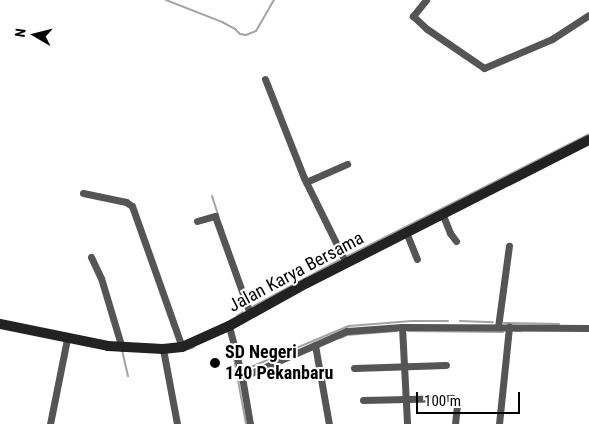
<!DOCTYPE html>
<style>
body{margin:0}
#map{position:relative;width:589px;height:424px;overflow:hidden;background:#fff;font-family:"Roboto Condensed",sans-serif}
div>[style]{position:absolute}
.stream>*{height:2px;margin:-1px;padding:0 1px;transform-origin:1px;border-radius:1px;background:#a3a3a3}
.street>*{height:7px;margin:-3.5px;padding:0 3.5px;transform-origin:3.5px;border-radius:3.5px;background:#555}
.secondary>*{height:10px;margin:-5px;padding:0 5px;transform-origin:5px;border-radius:5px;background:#222}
.dots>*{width:14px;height:14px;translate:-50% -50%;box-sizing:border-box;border:2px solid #fff;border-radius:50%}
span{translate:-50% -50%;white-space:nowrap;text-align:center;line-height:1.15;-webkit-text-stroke:4px #fff;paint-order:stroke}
.street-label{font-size:18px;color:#000}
.poi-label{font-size:18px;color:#000;font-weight:700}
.left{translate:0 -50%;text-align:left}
.north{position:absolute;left:10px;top:10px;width:50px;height:50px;-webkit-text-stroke:4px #fff;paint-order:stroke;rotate:278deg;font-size:14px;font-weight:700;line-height:20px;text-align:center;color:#000}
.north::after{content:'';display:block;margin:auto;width:18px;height:22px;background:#000;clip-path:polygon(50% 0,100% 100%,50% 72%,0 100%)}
.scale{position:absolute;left:416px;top:392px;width:104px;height:22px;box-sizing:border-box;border:2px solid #000;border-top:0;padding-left:6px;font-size:15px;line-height:18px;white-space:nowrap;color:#000;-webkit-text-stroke:4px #fff;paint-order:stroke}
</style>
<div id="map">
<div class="stream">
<div style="left:166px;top:0;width:60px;rotate:21.4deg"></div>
<div style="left:222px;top:22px;width:15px;rotate:28deg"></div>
<div style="left:235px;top:29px;width:7px;rotate:45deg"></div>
<div style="left:240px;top:34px;width:6px;rotate:9deg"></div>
<div style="left:246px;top:35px;width:11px;rotate:-22deg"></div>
<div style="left:256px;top:31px;width:36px;rotate:-60deg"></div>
<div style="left:212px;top:196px;width:20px;rotate:72deg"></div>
<div style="left:348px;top:256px;width:270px;rotate:-26.8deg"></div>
<div style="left:250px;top:308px;width:101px;rotate:-28.3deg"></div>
<div style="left:237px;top:316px;width:7px;rotate:-34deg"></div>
<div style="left:460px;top:321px;width:33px;rotate:2deg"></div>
<div style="left:504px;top:323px;width:55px;rotate:1deg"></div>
<div style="left:408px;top:331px;width:95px;rotate:0.6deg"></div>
<div style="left:515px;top:331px;width:7px"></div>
<div style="left:340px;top:338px;width:8px;rotate:-23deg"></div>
<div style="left:347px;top:335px;width:50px;rotate:-4.6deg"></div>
<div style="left:122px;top:350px;width:27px;rotate:77deg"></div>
<div style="left:182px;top:351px;width:13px;rotate:-18deg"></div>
<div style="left:234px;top:358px;width:67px;rotate:79.7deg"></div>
<div style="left:242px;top:368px;width:4px;rotate:14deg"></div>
<div style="left:246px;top:369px;width:112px;rotate:-22.7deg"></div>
<div style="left:349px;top:326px;width:63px;rotate:-4.5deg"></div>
<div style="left:412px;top:321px;width:36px"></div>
</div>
<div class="street">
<div style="left:426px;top:0;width:21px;rotate:129deg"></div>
<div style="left:413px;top:16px;width:19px;rotate:43deg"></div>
<div style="left:427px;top:29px;width:69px;rotate:34.4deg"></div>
<div style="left:484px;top:68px;width:74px;rotate:-23.1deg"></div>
<div style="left:552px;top:39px;width:44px;rotate:-33deg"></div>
<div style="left:265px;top:79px;width:106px;rotate:68.5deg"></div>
<div style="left:304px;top:178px;width:95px;rotate:63.7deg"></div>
<div style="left:306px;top:182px;width:45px;rotate:-23.7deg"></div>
<div style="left:83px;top:193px;width:44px;rotate:11.8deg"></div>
<div style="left:126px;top:202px;width:7px;rotate:34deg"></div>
<div style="left:132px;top:206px;width:150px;rotate:70.5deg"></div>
<div style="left:442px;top:213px;width:22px;rotate:68deg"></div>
<div style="left:450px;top:233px;width:10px;rotate:53deg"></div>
<div style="left:197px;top:221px;width:19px;rotate:-16deg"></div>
<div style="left:215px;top:216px;width:104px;rotate:70.3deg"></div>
<div style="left:406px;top:232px;width:29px;rotate:68deg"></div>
<div style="left:91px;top:257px;width:23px;rotate:65deg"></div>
<div style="left:101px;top:278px;width:73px;rotate:73.3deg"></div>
<div style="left:229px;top:326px;width:53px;rotate:75.7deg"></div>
<div style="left:242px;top:377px;width:48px;rotate:80.3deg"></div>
<div style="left:402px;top:327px;width:97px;rotate:87deg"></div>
<div style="left:498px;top:327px;width:82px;rotate:-82.3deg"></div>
<div style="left:315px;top:345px;width:80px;rotate:80deg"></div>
<div style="left:163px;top:349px;width:76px;rotate:79.4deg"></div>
<div style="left:354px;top:368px;width:92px;rotate:-1.9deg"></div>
<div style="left:242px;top:377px;width:115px;rotate:-23.7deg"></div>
<div style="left:347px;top:331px;width:55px;rotate:-4.2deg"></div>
<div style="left:402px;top:327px;width:187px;rotate:0.3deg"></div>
<div style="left:363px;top:400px;width:89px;rotate:-1.3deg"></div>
<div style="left:452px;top:398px;width:9px;rotate:54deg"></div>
<div style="left:457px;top:405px;width:19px;rotate:96deg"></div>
<div style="left:50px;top:424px;width:87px;rotate:-78.7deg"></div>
<div style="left:499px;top:424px;width:98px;rotate:-84.1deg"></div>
</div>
<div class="secondary">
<div style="left:0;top:324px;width:110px;rotate:11.5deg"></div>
<div style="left:108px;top:346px;width:55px;rotate:3.1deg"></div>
<div style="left:163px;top:349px;width:19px;rotate:-6deg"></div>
<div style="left:182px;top:347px;width:51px;rotate:-24.1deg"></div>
<div style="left:229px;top:326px;width:89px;rotate:-28.9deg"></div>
<div style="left:307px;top:283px;width:316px;rotate:-26.9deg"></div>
</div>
<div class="dots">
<div style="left:215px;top:363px;background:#000"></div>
</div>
<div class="street-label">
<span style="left:296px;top:272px;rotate:-28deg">Jalan Karya Bersama</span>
</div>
<div class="poi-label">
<span class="left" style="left:225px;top:363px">SD Negeri<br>140 Pekanbaru</span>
</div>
<div class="north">N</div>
<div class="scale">100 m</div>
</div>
